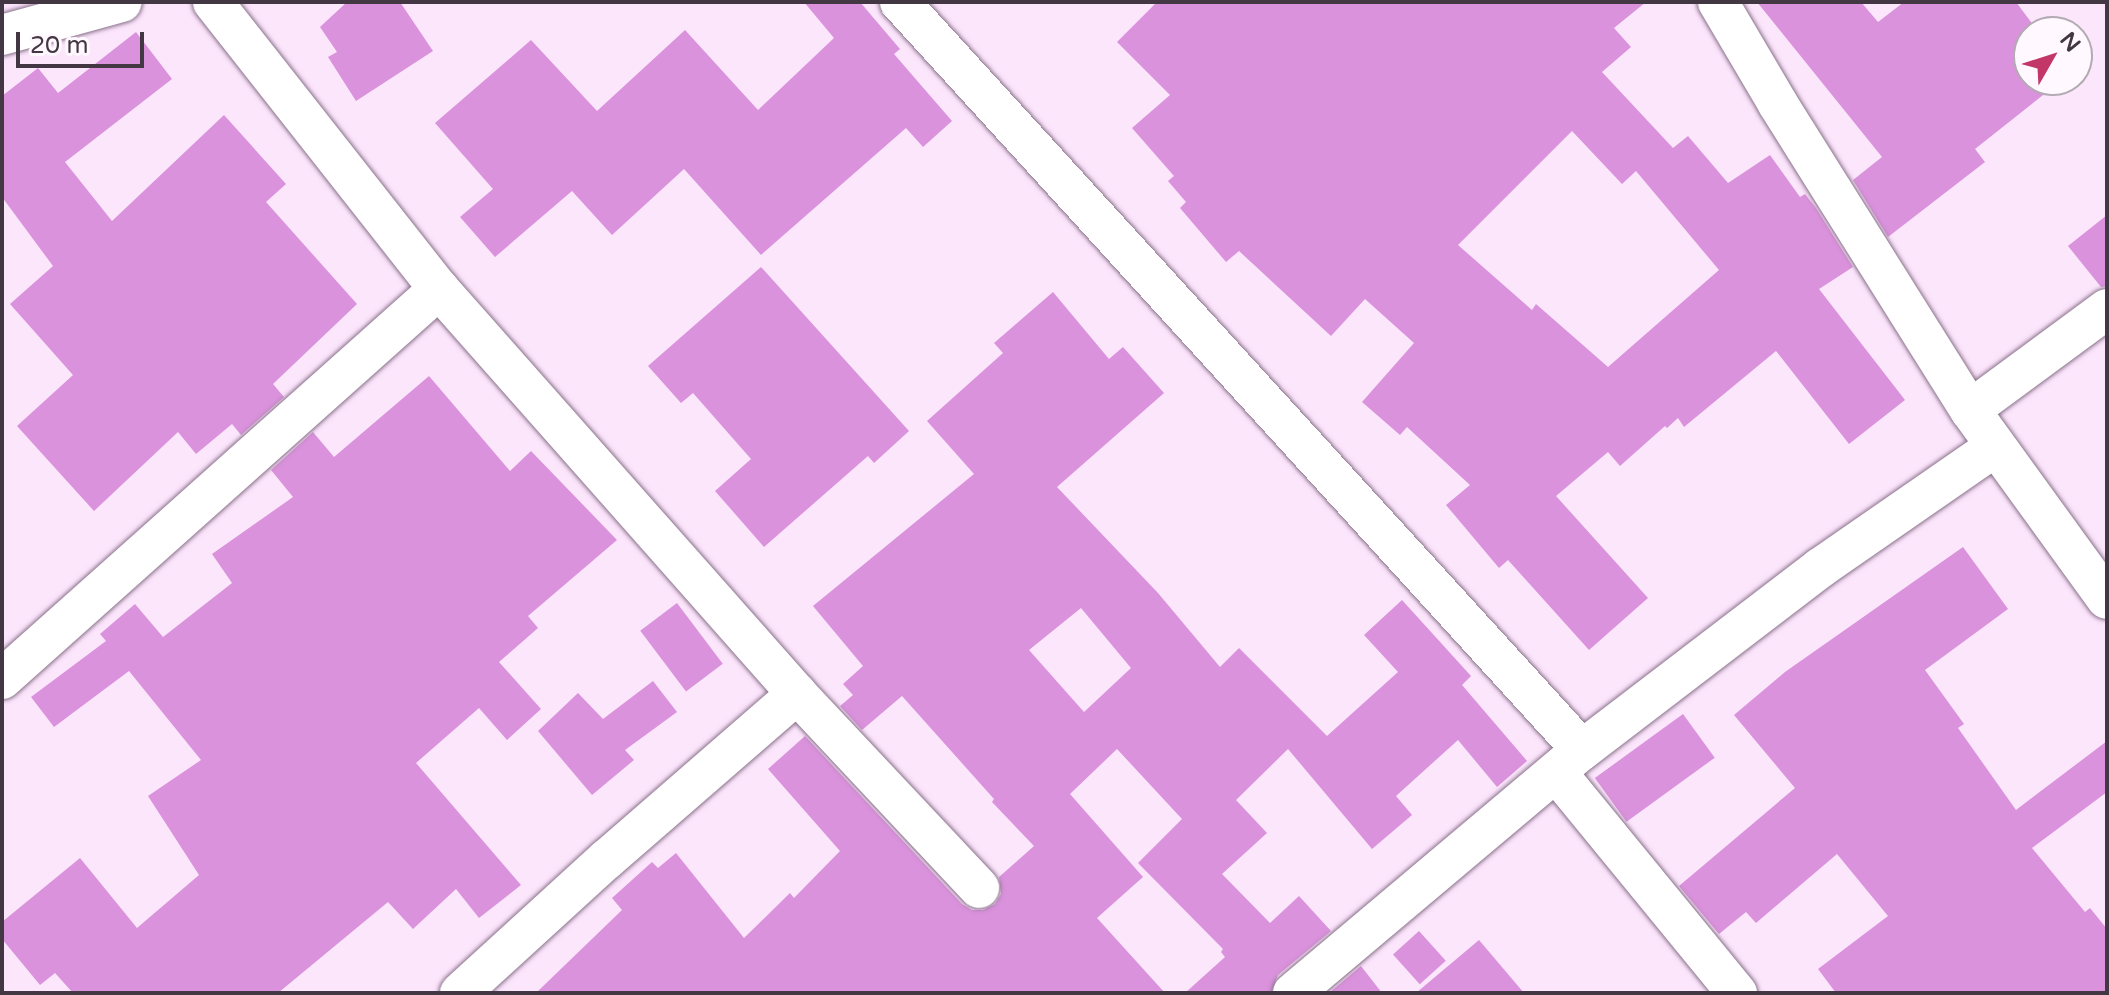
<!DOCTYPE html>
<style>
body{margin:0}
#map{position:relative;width:2109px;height:995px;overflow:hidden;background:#fce6fc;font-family:"Varela Round",sans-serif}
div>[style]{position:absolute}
.building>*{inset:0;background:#d992db;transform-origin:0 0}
.roads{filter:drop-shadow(0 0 2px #89718a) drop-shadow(0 0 2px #89718a)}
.minor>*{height:40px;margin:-20px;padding:0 20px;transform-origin:20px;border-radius:20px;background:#fff}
span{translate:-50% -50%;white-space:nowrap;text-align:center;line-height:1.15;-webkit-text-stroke:8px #fff9ff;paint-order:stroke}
.frame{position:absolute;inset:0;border:4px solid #423742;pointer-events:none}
.north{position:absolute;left:2013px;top:16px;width:80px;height:80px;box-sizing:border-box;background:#fff9ff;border:2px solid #b3abb3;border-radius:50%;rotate:51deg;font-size:22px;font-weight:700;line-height:32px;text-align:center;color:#423742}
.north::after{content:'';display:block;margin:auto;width:28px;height:36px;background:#c23668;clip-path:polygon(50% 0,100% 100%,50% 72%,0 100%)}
.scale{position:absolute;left:16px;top:32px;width:128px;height:36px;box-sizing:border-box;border:4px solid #423742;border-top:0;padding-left:10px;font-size:24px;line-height:28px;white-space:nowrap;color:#423742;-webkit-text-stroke:6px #fff9ff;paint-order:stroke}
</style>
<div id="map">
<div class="building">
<div style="clip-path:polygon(347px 2px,400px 2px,433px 51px,356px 101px,328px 57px,337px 52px,320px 27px)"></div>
<div style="clip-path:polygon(804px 2px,860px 2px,900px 49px,894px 54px,952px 121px,923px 147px,906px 128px,761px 255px,684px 169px,612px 235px,572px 191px,495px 257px,460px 217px,493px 189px,435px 123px,531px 40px,597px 111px,685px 30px,758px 110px,834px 38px)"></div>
<div style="clip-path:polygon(evenodd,1157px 2px,1646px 2px,1614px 28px,1631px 47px,1602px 72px,1673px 148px,1688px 136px,1728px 183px,1770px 155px,1800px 197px,1805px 194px,1816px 208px,1853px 267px,1819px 289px,1905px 400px,1849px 444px,1776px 351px,1684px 427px,1678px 418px,1667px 428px,1665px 426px,1620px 466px,1608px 452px,1556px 496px,1648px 598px,1589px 650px,1508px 560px,1499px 568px,1446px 505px,1470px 485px,1407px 427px,1400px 435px,1362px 402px,1414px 343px,1365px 299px,1331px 336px,1239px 251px,1226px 262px,1180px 208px,1186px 202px,1168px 181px,1174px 176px,1132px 128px,1170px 95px,1117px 42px,1157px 2px,1572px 131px,1622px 184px,1636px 171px,1719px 270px,1608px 367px,1536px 304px,1532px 310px,1458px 245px,1572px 131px)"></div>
<div style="clip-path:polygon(1757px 2px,1861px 2px,1878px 22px,1904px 2px,2016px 2px,2037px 30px,2040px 28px,2044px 32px,2029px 32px,2029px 80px,2062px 80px,1975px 149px,1985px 162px,1888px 237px,1853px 180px,1882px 157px)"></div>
<div style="clip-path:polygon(136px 32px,172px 79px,65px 162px,112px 221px,224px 115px,286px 184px,266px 202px,357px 304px,273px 384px,284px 397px,241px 435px,232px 424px,196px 454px,178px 432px,94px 511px,17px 426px,73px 375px,10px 304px,53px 266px,2px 197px,2px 96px,38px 68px,58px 93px)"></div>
<div style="clip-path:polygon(2107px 215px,2107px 286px,2101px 287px,2068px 246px)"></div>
<div style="clip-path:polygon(761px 267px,909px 431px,874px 463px,868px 456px,764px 547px,715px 491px,751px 459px,693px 393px,681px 403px,648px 366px)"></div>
<div style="clip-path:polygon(evenodd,1053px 292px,1109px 359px,1123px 347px,1164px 393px,1057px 487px,1158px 593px,1220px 667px,1239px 648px,1327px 736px,1398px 672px,1364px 635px,1402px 600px,1471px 676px,1462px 685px,1527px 761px,1497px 787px,1458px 740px,1396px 796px,1412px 815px,1372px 849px,1288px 749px,1236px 800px,1267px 833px,1222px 874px,1270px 923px,1299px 896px,1331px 931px,1278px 975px,1271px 993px,1185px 993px,1225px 957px,1221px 952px,1223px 949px,1138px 863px,1182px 819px,1117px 749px,1070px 794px,1143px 877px,1097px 918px,1165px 993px,536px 993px,622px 910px,612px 898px,652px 862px,658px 868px,676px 853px,744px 938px,790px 893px,794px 898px,840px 851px,768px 769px,805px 736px,962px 904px,972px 910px,983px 910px,995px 904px,1001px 894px,999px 877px,1034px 846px,992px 802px,994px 799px,902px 696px,862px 730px,840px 706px,853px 695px,843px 684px,863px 666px,813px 606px,974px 474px,927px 421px,1003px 353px,994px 343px,1053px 292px,1081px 608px,1131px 668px,1084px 712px,1029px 650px,1081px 608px)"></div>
<div style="clip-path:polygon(429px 376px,510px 471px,531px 451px,617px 540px,528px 616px,538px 628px,499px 662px,541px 709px,507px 740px,479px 708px,416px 763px,521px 885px,479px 918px,456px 889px,413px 929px,388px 902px,278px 993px,73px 993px,55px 973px,40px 985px,2px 939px,2px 922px,80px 858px,137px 928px,199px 875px,148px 796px,201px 760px,129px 671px,54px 727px,31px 697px,106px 641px,100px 634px,135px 604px,163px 637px,232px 583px,212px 554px,293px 497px,271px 470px,313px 432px,334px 457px)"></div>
<div style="clip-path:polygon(1963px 547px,2008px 609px,1925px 670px,1964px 724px,1958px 728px,2016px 810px,2107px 741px,2107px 792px,2032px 848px,2085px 912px,2090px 908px,2107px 929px,2107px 993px,1836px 993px,1818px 969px,1888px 916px,1837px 854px,1756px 923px,1746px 912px,1719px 934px,1679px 886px,1795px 788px,1734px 715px,1785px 672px)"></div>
<div style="left:677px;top:603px;width:76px;height:46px;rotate:53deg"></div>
<div style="clip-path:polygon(653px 681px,677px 712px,625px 750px,634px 760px,592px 795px,538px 731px,578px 693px,603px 719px)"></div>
<div style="left:1683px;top:714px;width:54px;height:109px;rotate:54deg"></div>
<div style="left:1419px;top:931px;width:40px;height:35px;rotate:48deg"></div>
<div style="clip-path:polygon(1479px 940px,1524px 993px,1416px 993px)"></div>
<div style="clip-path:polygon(1361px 966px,1382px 993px,1329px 993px)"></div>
</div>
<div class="roads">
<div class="minor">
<div style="left:213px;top:2px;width:365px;rotate:51.8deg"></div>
<div style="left:439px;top:289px;width:541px;rotate:48.52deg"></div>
<div style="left:797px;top:694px;width:266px;rotate:46.8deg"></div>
<div style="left:900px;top:2px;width:1012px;rotate:47.64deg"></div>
<div style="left:1718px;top:2px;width:118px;rotate:59.5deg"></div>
<div style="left:1778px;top:104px;width:361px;rotate:57.9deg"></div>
<div style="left:1970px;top:410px;width:233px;rotate:54.1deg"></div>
<div style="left:2px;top:35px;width:124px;rotate:-15.4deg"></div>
<div style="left:1970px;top:410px;width:170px;rotate:-36.4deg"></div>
<div style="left:2px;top:679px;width:586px;rotate:-41.75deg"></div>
<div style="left:1556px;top:772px;width:286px;rotate:50.7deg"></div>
<div style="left:460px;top:993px;width:199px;rotate:-42.4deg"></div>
<div style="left:607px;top:859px;width:252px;rotate:-41deg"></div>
<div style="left:1293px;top:993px;width:378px;rotate:-40.1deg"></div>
<div style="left:1582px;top:750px;width:300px;rotate:-37.4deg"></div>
<div style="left:1820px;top:568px;width:213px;rotate:-34.7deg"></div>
</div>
</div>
<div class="frame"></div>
<div class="north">N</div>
<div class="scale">20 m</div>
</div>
